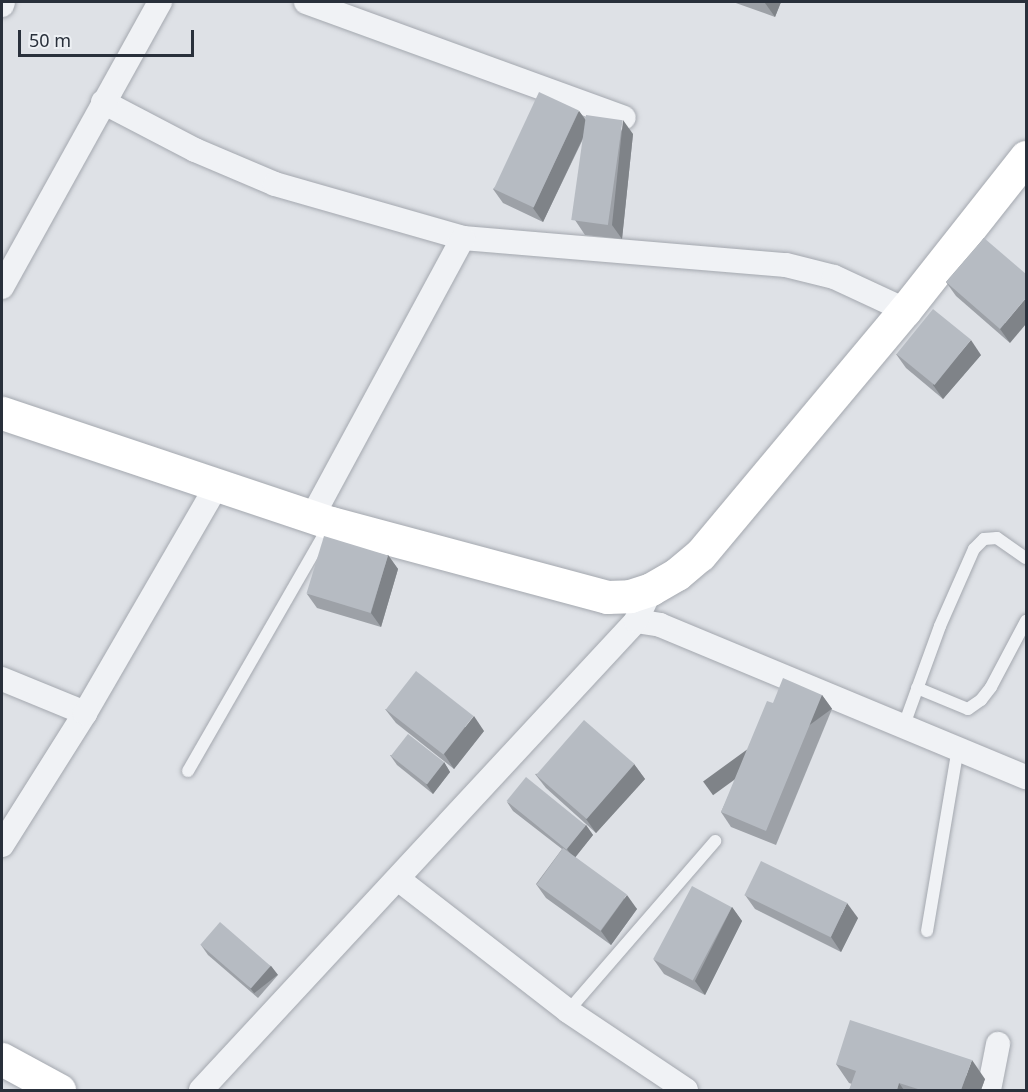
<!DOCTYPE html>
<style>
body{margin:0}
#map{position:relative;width:1028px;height:1092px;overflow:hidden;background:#dee1e6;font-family:"Noto Sans",sans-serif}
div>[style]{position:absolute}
.roads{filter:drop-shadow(0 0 2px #a4a8af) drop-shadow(0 0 2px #a4a8af)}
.lane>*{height:12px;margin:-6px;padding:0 6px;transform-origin:6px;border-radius:6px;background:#f0f2f5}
.street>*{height:24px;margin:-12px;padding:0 12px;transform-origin:12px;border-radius:12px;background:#f0f2f5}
.secondary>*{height:33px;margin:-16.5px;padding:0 16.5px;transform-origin:16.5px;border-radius:16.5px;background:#fff}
.wall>*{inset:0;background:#9da1a7}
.shaded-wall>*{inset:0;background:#7f8388;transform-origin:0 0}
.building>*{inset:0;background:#b6bbc2;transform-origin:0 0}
span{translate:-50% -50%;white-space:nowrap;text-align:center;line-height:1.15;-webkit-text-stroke:4.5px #edf0f4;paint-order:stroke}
.frame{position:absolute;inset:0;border:3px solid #29303b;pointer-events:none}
.scale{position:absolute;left:18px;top:30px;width:176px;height:27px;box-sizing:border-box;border:3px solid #29303b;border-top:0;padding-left:8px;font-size:18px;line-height:21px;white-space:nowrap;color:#29303b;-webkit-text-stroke:4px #edf0f4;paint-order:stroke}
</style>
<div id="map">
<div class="roads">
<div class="lane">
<div style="left:917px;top:688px;width:55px;rotate:22.4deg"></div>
<div style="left:968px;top:709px;width:16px;rotate:-35deg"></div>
<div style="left:981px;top:700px;width:16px;rotate:-52deg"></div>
<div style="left:991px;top:687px;width:75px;rotate:-62.1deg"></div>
<div style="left:904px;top:725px;width:105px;rotate:-70deg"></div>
<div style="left:940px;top:626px;width:84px;rotate:-66.2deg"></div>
<div style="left:974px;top:549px;width:14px;rotate:-45deg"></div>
<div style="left:984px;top:539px;width:13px;rotate:-4deg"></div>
<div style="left:997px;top:538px;width:35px;rotate:35deg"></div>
<div style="left:188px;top:771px;width:285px;rotate:-60.1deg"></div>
<div style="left:927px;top:931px;width:187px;rotate:-80.4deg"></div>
<div style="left:568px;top:1011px;width:225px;rotate:-49.1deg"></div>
</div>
<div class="street">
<div style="left:306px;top:2px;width:338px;rotate:20deg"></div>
<div style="left:2px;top:5px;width:3px;rotate:-72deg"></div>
<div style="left:103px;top:102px;width:104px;rotate:27.6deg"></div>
<div style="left:195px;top:150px;width:87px;rotate:23deg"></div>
<div style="left:275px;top:184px;width:196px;rotate:16deg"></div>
<div style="left:463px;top:238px;width:324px;rotate:4.8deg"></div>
<div style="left:786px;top:265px;width:49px;rotate:14deg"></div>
<div style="left:834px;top:277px;width:78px;rotate:24.9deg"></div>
<div style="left:2px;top:287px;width:326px;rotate:-61deg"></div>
<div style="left:312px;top:517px;width:317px;rotate:-61.6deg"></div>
<div style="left:636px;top:621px;width:24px;rotate:9deg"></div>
<div style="left:660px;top:625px;width:396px;rotate:22.6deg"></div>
<div style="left:2px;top:679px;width:90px;rotate:22.3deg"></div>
<div style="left:2px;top:845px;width:156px;rotate:-57.8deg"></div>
<div style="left:85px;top:713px;width:263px;rotate:-59.9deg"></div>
<div style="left:398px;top:879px;width:215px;rotate:37.8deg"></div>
<div style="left:568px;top:1011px;width:142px;rotate:33.8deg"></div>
<div style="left:201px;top:1090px;width:640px;rotate:-47.15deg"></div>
<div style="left:636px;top:621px;width:35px;rotate:-65deg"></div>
<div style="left:989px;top:1090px;width:47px;rotate:-78.9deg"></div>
</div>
<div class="secondary">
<div style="left:2px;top:413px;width:347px;rotate:18.5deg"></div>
<div style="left:331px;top:523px;width:286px;rotate:15deg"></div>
<div style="left:607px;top:597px;width:23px;rotate:-2deg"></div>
<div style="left:630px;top:596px;width:22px;rotate:-18deg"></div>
<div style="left:651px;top:589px;width:30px;rotate:-30deg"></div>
<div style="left:677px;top:574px;width:30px;rotate:-40deg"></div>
<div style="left:700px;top:555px;width:319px;rotate:-50.1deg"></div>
<div style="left:905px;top:310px;width:195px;rotate:-51.7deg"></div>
<div style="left:2px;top:1059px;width:65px;rotate:28.5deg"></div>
</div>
</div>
<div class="wall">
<div style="clip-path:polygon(733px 2px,781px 2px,775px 17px)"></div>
<div style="clip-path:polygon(579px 111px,586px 120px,633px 134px,622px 239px,585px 235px,575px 220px,584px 137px,543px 222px,503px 203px,493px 189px)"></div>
<div style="clip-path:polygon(984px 238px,1010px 343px,956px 296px,946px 282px)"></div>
<div style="clip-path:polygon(896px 354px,981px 355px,943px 399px,906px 368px)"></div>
<div style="clip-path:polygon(388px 555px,398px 569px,381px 627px,317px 608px,307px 594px)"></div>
<div style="clip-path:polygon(822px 695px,832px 709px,776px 845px,731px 827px,721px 812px,773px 703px)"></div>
<div style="clip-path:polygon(385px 709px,484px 731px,454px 769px,396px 723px)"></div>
<div style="clip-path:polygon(390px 755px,444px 762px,450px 772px,433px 794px,397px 765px)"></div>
<div style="clip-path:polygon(634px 764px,645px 779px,596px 833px,546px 788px,535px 774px)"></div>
<div style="clip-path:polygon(507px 802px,586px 825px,593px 835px,575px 857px,637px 909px,611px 945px,546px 898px,536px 884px,562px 849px,513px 811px)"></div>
<div style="clip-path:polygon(745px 895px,858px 918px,841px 952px,755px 909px)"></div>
<div style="clip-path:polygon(732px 907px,742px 921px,705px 995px,664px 974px,654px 960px)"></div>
<div style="clip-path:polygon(201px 945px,271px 966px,278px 975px,258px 998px,208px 955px)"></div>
<div style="clip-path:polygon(836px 1064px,985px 1079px,981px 1090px,849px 1090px,852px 1084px,849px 1083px)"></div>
</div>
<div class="shaded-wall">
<div style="clip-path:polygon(766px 2px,781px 2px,775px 17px,765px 3px)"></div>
<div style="clip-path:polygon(579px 111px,589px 125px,543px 222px,533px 208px)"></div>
<div style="clip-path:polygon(623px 120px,633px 134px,622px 239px,612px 225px)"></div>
<div style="clip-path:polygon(1026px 298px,1026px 324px,1010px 343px,1000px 329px)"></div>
<div style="clip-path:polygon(971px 340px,981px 355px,943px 399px,933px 385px)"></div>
<div style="clip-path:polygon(388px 555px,398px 569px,381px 627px,371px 613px)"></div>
<div style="left:822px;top:695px;width:17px;height:147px;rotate:54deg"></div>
<div style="clip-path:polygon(474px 716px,484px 731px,454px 769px,444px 754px)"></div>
<div style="clip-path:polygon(444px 762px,450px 772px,433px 794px,426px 784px)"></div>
<div style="clip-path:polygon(634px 764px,645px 779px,596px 833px,586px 819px)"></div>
<div style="clip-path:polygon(586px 825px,593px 835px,574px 859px,567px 849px)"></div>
<div style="clip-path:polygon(627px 895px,637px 909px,611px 945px,601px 931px)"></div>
<div style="clip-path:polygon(847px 903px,858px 918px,841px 952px,831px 937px)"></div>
<div style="clip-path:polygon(732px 907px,742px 921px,705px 995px,695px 981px)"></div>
<div style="left:271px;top:966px;width:11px;height:30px;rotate:52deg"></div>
<div style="clip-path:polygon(972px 1060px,985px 1079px,981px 1090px,961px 1090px)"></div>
<div style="clip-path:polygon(899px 1083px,904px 1090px,897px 1090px)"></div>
</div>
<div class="building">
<div style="left:539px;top:92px;width:44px;height:107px;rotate:25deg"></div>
<div style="left:586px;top:115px;width:37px;height:106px;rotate:8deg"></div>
<div style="clip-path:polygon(984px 238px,1026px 274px,1026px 298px,1000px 329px,946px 282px)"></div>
<div style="left:933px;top:309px;width:49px;height:58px;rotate:39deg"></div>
<div style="left:324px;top:536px;width:67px;height:60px;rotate:17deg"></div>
<div style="left:416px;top:671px;width:73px;height:49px;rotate:38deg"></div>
<div style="clip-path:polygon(783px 678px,822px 695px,766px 831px,721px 812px,767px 701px,773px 703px)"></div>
<div style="left:584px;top:720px;width:67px;height:73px;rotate:41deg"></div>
<div style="left:408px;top:734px;width:46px;height:28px;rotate:38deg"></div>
<div style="left:526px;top:777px;width:77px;height:31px;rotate:39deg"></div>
<div style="left:563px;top:848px;width:79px;height:45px;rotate:36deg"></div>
<div style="left:761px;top:861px;width:96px;height:38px;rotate:26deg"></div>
<div style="left:692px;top:886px;width:45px;height:83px;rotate:28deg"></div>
<div style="left:220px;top:922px;width:67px;height:30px;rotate:41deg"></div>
<div style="clip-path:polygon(850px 1020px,972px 1060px,961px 1090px,921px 1090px,899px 1083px,897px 1090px,849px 1090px,856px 1071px,836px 1064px)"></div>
</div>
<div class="frame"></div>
<div class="scale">50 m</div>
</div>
